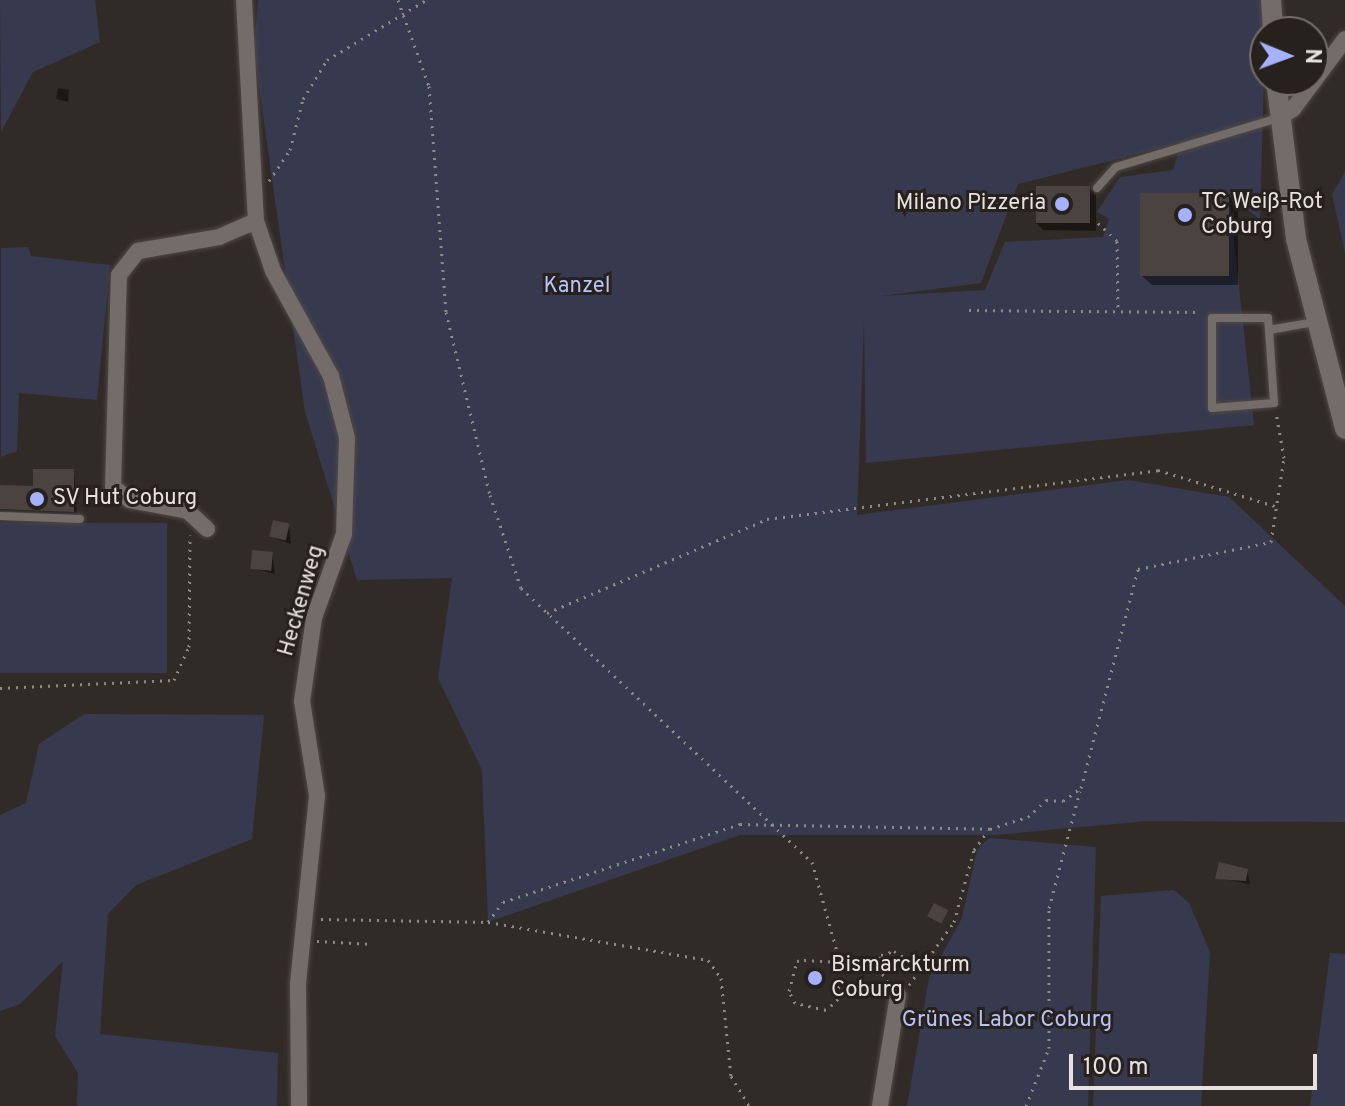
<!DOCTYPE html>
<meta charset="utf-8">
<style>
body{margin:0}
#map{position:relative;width:1345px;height:1106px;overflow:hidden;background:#312b28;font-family:Overpass,sans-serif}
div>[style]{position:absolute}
.green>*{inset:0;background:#373a4f;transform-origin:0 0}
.shadow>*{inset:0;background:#0007}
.building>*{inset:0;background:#4a433f;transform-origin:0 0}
.path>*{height:3px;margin-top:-1.5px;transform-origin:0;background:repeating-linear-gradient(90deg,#8e8986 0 2px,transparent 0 8px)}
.roads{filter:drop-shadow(0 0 2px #4f4946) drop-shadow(0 0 2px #4f4946)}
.service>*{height:8px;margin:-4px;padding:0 4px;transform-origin:4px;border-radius:4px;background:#736c68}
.minor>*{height:16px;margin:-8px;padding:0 8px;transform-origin:8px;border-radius:8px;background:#736c68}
.tertiary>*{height:20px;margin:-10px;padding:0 10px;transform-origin:10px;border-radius:10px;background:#736c68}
.dots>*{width:22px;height:22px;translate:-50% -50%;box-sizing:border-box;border:4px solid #27211e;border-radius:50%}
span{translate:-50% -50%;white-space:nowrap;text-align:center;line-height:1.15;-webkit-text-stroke:6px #27211e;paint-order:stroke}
.poi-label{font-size:22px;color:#e7e2e0}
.left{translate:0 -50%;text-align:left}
.right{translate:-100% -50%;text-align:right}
.park-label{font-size:22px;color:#b9c3fb}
.street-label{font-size:22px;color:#e7e2e0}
.north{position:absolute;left:1249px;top:16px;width:80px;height:80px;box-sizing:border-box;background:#27211e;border:2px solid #746e6c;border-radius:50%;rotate:91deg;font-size:22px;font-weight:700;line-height:32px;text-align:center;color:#e7e2e0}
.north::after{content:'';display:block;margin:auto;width:28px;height:36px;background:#a5b1fc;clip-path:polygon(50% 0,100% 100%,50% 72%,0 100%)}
.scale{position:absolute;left:1069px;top:1054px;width:248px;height:36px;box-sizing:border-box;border:4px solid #e7e2e0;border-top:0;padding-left:10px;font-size:24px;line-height:28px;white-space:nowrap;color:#e7e2e0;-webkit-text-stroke:6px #27211e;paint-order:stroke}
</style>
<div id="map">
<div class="green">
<div style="clip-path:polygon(0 0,95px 0,100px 42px,33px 72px,1px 132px)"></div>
<div style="clip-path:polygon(evenodd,258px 0,1266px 0,1260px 220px,1229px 194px,1254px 425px,866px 463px,864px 322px,857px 515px,1128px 480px,1229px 497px,1345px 606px,1345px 822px,1148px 821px,995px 835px,740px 835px,488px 922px,482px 770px,438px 678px,452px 578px,357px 580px,305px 412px,254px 51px,258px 0,1181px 143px,1173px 170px,1120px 177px,1097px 212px,1109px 219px,1103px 237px,1005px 242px,985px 290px,881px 296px,981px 283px,1018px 184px,1181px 143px)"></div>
<div style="clip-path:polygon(1345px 172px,1345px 253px,1332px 194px)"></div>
<div style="clip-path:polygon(28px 247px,31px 256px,110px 265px,97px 400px,19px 393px,17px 451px,1px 457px,1px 248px)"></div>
<div style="left:167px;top:523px;width:150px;height:167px;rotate:90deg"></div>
<div style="clip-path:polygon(84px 714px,264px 715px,252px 839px,136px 885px,108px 914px,100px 1034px,278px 1053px,277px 1106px,77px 1106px,78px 1073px,55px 1036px,63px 961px,20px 1004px,0 1011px,0 815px,26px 803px,39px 744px)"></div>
<div style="clip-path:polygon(989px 838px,1096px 847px,1088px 1106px,907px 1106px,929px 978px,962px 918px,977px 850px)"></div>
<div style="clip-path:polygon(1174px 890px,1189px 903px,1210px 952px,1201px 1106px,1093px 1106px,1101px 896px)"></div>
<div style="clip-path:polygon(1330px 953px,1345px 954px,1345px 1106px,1310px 1106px)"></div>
</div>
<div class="shadow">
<div style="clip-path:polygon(58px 88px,69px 90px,68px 102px,56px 99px)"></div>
<div style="clip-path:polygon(1090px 188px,1096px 195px,1096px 231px,1043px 230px,1036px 223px)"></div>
<div style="clip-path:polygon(1228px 195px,1238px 204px,1238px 285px,1152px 285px,1142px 276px)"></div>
<div style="clip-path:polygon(74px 471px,77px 515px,0 511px,0 487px,35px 488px)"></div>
<div style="clip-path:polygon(289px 526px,291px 544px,272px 537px)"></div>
<div style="clip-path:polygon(272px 554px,275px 574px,252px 568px)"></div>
<div style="clip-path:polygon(1247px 870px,1250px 884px,1218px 878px)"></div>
</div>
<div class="building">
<div style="left:1036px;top:186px;width:54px;height:37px"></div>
<div style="left:1140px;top:193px;width:89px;height:83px"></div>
<div style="clip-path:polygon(33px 469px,74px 469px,74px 512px,0 509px,0 485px,33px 486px)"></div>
<div style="left:273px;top:520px;width:17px;height:17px;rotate:13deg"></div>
<div style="left:252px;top:550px;width:21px;height:19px;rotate:5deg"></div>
<div style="clip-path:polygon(1219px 862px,1248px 869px,1246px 881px,1215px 879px)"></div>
<div style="left:934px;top:903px;width:16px;height:15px;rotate:27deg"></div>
</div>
<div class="path">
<div style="left:398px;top:0;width:91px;rotate:70.2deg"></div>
<div style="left:429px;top:86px;width:227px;rotate:85.7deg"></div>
<div style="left:446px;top:312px;width:188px;rotate:76.5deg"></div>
<div style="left:490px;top:495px;width:98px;rotate:71.6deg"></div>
<div style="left:521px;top:588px;width:400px;rotate:43.3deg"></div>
<div style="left:812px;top:862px;width:104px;rotate:74.4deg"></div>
<div style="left:840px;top:962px;width:37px;rotate:93deg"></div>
<div style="left:838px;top:999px;width:16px;rotate:137deg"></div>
<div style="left:826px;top:1010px;width:32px;rotate:-167deg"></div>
<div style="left:795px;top:1003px;width:13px;rotate:-117deg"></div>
<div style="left:789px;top:991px;width:31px;rotate:-75deg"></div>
<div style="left:797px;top:961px;width:7px;rotate:-8deg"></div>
<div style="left:804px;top:960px;width:36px;rotate:3deg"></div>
<div style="left:840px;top:962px;width:37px;rotate:6deg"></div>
<div style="left:269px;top:181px;width:37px;rotate:-56deg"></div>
<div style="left:290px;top:150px;width:53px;rotate:-75.7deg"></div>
<div style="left:303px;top:99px;width:46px;rotate:-58.4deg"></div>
<div style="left:327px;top:60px;width:116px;rotate:-31.2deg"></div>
<div style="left:1098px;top:223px;width:26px;rotate:43deg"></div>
<div style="left:1117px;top:241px;width:68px;rotate:89.2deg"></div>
<div style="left:969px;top:310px;width:232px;rotate:0.5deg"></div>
<div style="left:547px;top:613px;width:239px;rotate:-23.1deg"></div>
<div style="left:767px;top:519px;width:394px;rotate:-7.1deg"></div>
<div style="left:1158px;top:470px;width:122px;rotate:17.1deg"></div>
<div style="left:0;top:688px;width:174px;rotate:-2.6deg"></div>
<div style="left:174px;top:680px;width:36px;rotate:-66deg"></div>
<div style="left:189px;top:647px;width:112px;rotate:-89.5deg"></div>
<div style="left:321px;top:919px;width:167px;rotate:1deg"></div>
<div style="left:488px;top:922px;width:25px;rotate:-53deg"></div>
<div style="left:503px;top:902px;width:250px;rotate:-18.2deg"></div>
<div style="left:740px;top:824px;width:250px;rotate:1.1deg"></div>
<div style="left:990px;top:829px;width:40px;rotate:-18deg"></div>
<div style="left:1028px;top:817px;width:25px;rotate:-43deg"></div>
<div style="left:1046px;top:800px;width:17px;rotate:3deg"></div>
<div style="left:1063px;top:801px;width:22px;rotate:-36deg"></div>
<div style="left:1081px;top:788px;width:226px;rotate:-75.4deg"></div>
<div style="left:1138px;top:569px;width:136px;rotate:-11.5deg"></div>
<div style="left:1271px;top:542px;width:85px;rotate:-81.2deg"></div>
<div style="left:1284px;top:458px;width:47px;rotate:-99.9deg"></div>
<div style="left:488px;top:922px;width:223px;rotate:9.8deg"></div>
<div style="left:708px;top:960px;width:22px;rotate:54deg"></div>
<div style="left:721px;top:978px;width:99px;rotate:84.2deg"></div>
<div style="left:731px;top:1076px;width:35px;rotate:59deg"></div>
<div style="left:317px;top:941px;width:56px;rotate:3.1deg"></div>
<div style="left:888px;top:982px;width:19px;rotate:-125deg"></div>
<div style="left:877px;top:966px;width:12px;rotate:-70deg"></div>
<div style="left:881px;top:955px;width:14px;rotate:-17deg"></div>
<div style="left:894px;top:951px;width:35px;rotate:31deg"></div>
<div style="left:909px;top:985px;width:77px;rotate:-54.5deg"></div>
<div style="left:954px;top:922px;width:75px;rotate:-74.5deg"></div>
<div style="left:974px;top:850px;width:24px;rotate:-54deg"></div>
<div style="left:1026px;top:1106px;width:62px;rotate:-68.4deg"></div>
<div style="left:1049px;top:1048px;width:140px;rotate:-90deg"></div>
<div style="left:1049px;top:908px;width:121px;rotate:-75.2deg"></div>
</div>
<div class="roads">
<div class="service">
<div style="left:1097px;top:188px;width:28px;rotate:-48deg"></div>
<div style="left:1116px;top:167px;width:169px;rotate:-16.8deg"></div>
<div style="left:1269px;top:330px;width:12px;rotate:-95deg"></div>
<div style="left:1268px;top:318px;width:56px;rotate:180deg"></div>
<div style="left:1212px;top:318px;width:90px;rotate:90deg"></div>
<div style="left:1212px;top:408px;width:62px;rotate:-4.6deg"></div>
<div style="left:1274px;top:403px;width:73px;rotate:-93.9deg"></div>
<div style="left:1269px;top:330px;width:47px;rotate:-9.9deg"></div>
<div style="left:0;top:516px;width:80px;rotate:2.1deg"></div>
</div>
<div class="minor">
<div style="left:244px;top:0;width:221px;rotate:86.9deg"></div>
<div style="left:256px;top:221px;width:53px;rotate:71.2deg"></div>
<div style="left:273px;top:271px;width:120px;rotate:61.1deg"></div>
<div style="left:331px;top:376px;width:64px;rotate:75.5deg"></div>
<div style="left:347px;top:438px;width:96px;rotate:91.8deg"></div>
<div style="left:344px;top:534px;width:89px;rotate:109.7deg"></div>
<div style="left:314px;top:618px;width:84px;rotate:98.2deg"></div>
<div style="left:302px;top:701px;width:96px;rotate:81deg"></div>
<div style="left:317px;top:796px;width:189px;rotate:95.8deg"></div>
<div style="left:298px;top:984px;width:122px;rotate:89.5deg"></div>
<div style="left:1279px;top:118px;width:17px;rotate:-33deg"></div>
<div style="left:1293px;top:109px;width:87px;rotate:-53.4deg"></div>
<div style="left:207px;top:529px;width:26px;rotate:-137deg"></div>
<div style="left:188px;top:511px;width:59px;rotate:-169.3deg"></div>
<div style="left:130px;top:500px;width:21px;rotate:-143deg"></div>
<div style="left:113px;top:487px;width:212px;rotate:-88.4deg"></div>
<div style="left:119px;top:275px;width:31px;rotate:-52deg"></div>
<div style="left:138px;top:251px;width:82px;rotate:-9.8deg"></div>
<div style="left:219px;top:237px;width:40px;rotate:-23.4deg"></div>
<div style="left:880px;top:1106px;width:112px;rotate:-80.8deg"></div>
</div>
<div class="tertiary">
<div style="left:1271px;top:0;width:32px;rotate:86deg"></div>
<div style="left:1276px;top:80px;width:160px;rotate:82.8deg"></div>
<div style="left:1296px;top:239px;width:196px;rotate:75.5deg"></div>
</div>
</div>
<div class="dots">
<div style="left:1062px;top:204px;background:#a5b1fc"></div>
<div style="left:1185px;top:215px;background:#a5b1fc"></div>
<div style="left:37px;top:499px;background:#a5b1fc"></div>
<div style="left:815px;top:978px;background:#a5b1fc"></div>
</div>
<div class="poi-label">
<span class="left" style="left:1201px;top:215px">TC Weiß-Rot<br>Coburg</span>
<span class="right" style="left:1046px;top:204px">Milano Pizzeria</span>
<span class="left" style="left:53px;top:499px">SV Hut Coburg</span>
<span class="left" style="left:831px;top:978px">Bismarckturm<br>Coburg</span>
</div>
<div class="park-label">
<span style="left:577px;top:287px">Kanzel</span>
<span style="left:1007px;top:1021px">Grünes Labor Coburg</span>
</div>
<div class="street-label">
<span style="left:302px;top:601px;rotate:-74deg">Heckenweg</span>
</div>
<div class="north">N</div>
<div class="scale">100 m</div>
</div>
